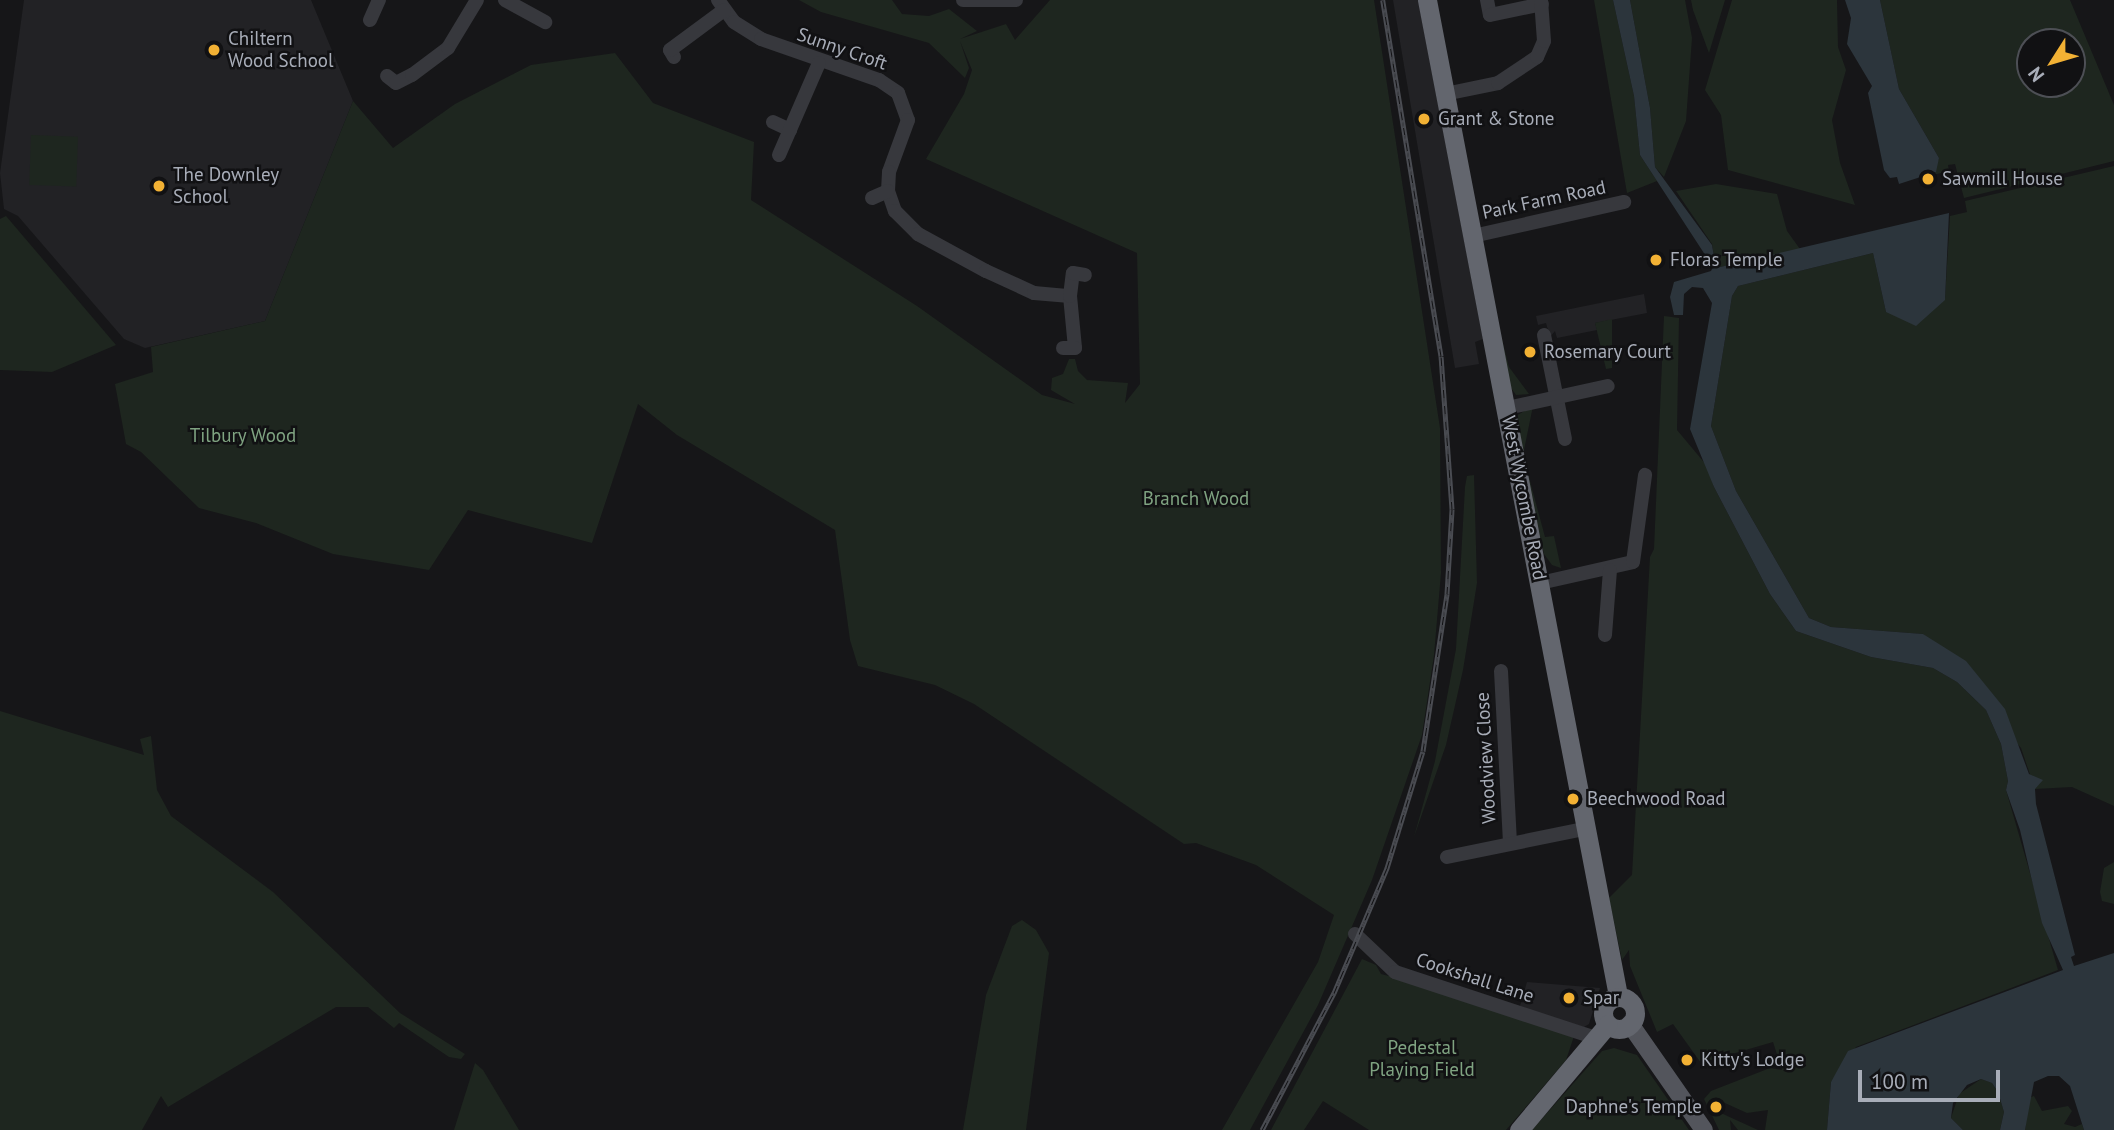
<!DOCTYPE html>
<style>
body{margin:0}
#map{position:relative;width:2114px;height:1130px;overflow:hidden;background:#161618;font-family:"PT Sans",sans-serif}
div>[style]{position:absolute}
.built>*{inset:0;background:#222225}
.green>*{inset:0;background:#1e261f;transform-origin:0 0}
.water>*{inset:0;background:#2c353c}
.minor>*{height:14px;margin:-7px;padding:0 7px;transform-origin:7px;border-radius:7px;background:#37383d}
.major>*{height:18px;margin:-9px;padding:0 9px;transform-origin:9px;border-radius:9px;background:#53555c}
.highway>*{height:19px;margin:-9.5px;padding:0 9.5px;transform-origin:9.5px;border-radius:9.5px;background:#63666e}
.highway>.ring{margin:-9.5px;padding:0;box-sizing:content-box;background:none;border:19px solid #63666e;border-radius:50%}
.rail>*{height:5px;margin-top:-2.5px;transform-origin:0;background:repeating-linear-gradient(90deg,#111113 0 8px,#4a4c52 0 16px);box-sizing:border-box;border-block:2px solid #4a4c52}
.dots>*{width:19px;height:19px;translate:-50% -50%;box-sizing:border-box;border:4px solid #111113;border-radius:50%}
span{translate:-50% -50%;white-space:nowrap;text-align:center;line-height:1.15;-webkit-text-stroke:5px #111113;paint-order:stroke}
.poi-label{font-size:19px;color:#a8adb8}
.left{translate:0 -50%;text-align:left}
.right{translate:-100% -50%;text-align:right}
.street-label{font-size:19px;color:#a8adb8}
.park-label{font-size:19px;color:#7fa381}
.north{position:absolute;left:2016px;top:28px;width:70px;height:70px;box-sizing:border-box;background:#111113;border:2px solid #4d4f55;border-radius:50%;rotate:233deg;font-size:19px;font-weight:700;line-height:28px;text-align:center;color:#a8adb8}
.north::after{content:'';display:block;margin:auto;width:24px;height:32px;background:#f2b134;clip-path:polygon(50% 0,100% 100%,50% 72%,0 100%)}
.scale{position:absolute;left:1858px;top:1070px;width:142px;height:32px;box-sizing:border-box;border:4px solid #a8adb8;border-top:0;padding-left:9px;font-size:21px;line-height:24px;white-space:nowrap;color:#a8adb8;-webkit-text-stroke:5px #111113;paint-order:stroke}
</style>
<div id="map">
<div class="built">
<div style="clip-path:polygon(24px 0,311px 0,353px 101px,265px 321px,145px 348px,124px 339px,18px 216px,4px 209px,0 173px)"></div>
<div style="clip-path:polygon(1393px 0,1418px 0,1483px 339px,1475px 342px,1479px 364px,1455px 368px)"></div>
<div style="clip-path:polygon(1644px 294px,1647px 313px,1595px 323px,1597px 330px,1557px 338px,1555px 331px,1550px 337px,1546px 323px,1538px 325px,1536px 316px)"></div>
<div style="clip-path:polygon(1527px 982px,1600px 988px,1589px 1024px,1584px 1027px,1519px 1009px)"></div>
</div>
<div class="green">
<div style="clip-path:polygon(799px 0,892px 0,902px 14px,929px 16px,949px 9px,977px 31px,960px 39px,1006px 24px,1015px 40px,1050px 0,1374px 0,1440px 428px,1441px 573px,1434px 655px,1422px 735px,1372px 880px,1318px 1005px,1250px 1130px,1222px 1130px,1318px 962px,1334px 915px,1256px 865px,1196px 843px,1184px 844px,974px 704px,935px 685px,858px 666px,850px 640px,835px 530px,677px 435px,638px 404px,592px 543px,468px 510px,429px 570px,333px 554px,256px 523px,199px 508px,141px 452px,126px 444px,115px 384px,153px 372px,151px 347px,265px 321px,353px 101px,393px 148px,455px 104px,531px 65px,615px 53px,653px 103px,754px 142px,751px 200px,917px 306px,1042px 395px,1075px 404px,1051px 390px,1052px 378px,1063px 374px,1069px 359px,1075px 359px,1078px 371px,1087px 380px,1128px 383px,1125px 403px,1140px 384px,1137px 253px,926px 159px,964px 94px,972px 70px,960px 41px,969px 68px,965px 78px,929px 43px,821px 12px)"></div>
<div style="clip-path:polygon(1594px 0,1613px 0,1634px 96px,1640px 155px,1657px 181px,1627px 193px)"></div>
<div style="clip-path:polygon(1630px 0,1685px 0,1692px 38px,1686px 121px,1664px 177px,1655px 167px,1650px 108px)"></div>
<div style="clip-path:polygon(1691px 0,1725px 0,1709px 53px,1693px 10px)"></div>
<div style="clip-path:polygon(1732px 0,1837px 0,1838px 47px,1846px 70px,1832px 120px,1840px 163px,1855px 205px,1728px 170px,1721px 115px,1705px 90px)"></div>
<div style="clip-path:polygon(evenodd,1880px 0,2070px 0,2114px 105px,2114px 161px,1964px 198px,1955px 164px,1948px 165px,1949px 171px,1933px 175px,1939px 158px,1899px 89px,1880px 0,2030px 42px,2072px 42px,2072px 84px,2030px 84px,2030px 42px)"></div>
<div style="left:31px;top:135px;width:47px;height:50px;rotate:2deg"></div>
<div style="clip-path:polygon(2114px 166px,2114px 806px,2072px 787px,2035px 789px,2021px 748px,1923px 634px,1831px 627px,1809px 618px,1736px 491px,1711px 426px,1732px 296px,1738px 286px,1873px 253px,1886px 312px,1945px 299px,1950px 216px,1967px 212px,1965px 201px)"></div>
<div style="clip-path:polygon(1716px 184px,1777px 194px,1787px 231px,1800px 249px,1716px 268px,1712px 244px,1676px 191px)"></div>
<div style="clip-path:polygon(6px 216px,116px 345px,52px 372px,0 370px,0 219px)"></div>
<div style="clip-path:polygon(1664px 316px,1679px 318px,1677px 430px,1708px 467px,1714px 487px,1770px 594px,1796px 631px,1871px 657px,1933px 668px,1957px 682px,1986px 710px,2001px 744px,2008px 781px,2006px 790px,2058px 970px,1856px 1047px,1831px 1082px,1827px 1130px,1765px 1130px,1768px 1110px,1747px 1113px,1716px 1099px,1713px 1106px,1723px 1114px,1758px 1130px,1738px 1130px,1730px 1120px,1731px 1130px,1719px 1130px,1704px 1099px,1711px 1091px,1770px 1068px,1782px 1070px,1773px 1042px,1701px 1063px,1673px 1024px,1657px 1032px,1630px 966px,1629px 950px,1622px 960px,1609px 898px,1632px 875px,1650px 557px,1654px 549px)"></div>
<div style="clip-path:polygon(1612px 319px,1612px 368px,1606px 369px,1595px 323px)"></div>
<div style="clip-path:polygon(1498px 324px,1509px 367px,1529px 394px,1516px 395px,1509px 385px)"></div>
<div style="clip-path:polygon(1533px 406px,1523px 455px,1545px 537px,1554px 536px,1561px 568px,1552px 565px,1544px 554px,1516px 427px,1516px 416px)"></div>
<div style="clip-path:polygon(1474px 475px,1477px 583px,1463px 670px,1446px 745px,1414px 837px,1435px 761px,1456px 649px,1465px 487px,1467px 476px)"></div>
<div style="clip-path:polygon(0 711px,144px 755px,140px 739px,151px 736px,157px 790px,171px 816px,273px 892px,400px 1013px,465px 1054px,461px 1059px,449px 1057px,399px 1023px,394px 1028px,368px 1007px,336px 1007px,168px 1107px,161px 1096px,142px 1130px,0 1130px)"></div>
<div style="clip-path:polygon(2114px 862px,2114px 904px,2102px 901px,2100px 892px,2104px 868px)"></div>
<div style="clip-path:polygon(1022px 920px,1036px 930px,1049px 953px,1026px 1130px,963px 1130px,986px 995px,1012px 926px)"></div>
<div style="clip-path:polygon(1362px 959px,1376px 965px,1381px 974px,1443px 990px,1574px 1036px,1566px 1060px,1506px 1130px,1369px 1130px,1323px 1101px,1304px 1130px,1271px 1130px)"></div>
<div style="clip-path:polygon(1614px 1048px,1637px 1055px,1689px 1130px,1532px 1130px,1602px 1051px)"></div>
<div style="clip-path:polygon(475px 1063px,483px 1070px,519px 1130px,454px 1130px)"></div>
<div style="clip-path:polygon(1981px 1079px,1992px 1083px,1998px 1092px,2004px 1112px,2000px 1130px,1963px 1130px,1951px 1118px,1959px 1094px)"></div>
<div style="clip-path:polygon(2034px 1096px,2042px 1111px,2068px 1106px,2072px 1111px,2064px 1124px,2075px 1127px,2082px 1124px,2084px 1130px,2025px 1130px,2029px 1098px)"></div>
</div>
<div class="water">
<div style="clip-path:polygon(1613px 0,1630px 0,1650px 108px,1655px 167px,1712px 245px,1716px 268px,1949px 213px,1945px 300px,1916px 326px,1886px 312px,1873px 253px,1738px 286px,1732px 296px,1711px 426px,1736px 491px,1809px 618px,1831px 627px,1923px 634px,1966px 661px,2005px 709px,2029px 774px,2043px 780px,2035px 789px,2036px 804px,2075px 955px,2071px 957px,2074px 966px,2114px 953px,2114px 1130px,2084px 1130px,2070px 1086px,2059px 1076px,2048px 1076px,2034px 1082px,2025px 1130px,2000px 1130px,2004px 1112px,1998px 1092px,1992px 1083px,1981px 1079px,1967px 1085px,1953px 1103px,1951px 1118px,1963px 1130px,1827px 1130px,1831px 1082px,1848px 1051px,2063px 970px,2042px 923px,2020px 830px,2006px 790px,2008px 781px,2001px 744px,1986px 710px,1957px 682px,1933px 668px,1871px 657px,1796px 631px,1770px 594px,1714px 487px,1690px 429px,1712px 303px,1703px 288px,1692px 287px,1684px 294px,1683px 315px,1674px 315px,1670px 297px,1674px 282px,1711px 271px,1713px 267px,1640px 155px,1634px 96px)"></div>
<div style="clip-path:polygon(1845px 0,1880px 0,1899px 89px,1939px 158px,1936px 172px,1899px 184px,1897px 177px,1890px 178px,1884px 170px,1868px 93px,1872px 86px,1847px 44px,1851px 18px)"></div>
</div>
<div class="minor">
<div style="left:505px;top:0;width:46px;rotate:28.8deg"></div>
<div style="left:718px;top:0;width:27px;rotate:54deg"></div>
<div style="left:734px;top:22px;width:32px;rotate:32deg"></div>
<div style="left:761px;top:39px;width:125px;rotate:19.2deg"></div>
<div style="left:879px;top:80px;width:23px;rotate:34deg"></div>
<div style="left:898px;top:93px;width:29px;rotate:70deg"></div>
<div style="left:908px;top:120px;width:55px;rotate:110.1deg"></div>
<div style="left:889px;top:172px;width:19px;rotate:93deg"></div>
<div style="left:888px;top:191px;width:21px;rotate:71deg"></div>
<div style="left:895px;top:211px;width:33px;rotate:45deg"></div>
<div style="left:918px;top:234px;width:77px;rotate:28.6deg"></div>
<div style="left:986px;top:271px;width:53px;rotate:24.6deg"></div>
<div style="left:1034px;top:293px;width:36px;rotate:5deg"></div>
<div style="left:1070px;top:296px;width:52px;rotate:84.5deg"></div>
<div style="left:1075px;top:348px;width:12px;rotate:180deg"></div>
<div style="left:963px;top:0;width:53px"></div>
<div style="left:1487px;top:0;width:15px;rotate:79deg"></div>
<div style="left:1490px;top:15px;width:53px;rotate:-11.9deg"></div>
<div style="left:370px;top:20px;width:22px;rotate:-66deg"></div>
<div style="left:674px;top:57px;width:8px;rotate:-120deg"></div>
<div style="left:670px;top:50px;width:67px;rotate:-36.5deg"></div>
<div style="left:387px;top:76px;width:11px;rotate:38deg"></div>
<div style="left:396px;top:83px;width:18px;rotate:-27deg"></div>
<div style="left:412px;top:75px;width:45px;rotate:-36.9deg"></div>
<div style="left:448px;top:48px;width:56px;rotate:-58.9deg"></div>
<div style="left:1445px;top:94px;width:54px;rotate:-11.7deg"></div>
<div style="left:1498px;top:83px;width:47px;rotate:-33.7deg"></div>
<div style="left:1537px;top:57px;width:17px;rotate:-66deg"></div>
<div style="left:1544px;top:41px;width:41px;rotate:-94.2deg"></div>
<div style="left:773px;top:122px;width:19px;rotate:25deg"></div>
<div style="left:779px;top:155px;width:100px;rotate:-66.5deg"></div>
<div style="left:872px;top:198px;width:17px;rotate:-24deg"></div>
<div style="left:1473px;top:236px;width:155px;rotate:-12.7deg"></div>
<div style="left:1070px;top:296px;width:23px;rotate:-83deg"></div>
<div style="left:1073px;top:273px;width:12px;rotate:9deg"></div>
<div style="left:1544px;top:335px;width:106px;rotate:78.6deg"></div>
<div style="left:1507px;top:408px;width:103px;rotate:-12.3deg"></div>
<div style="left:1540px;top:583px;width:95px;rotate:-12.7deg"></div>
<div style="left:1633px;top:562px;width:88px;rotate:-82.1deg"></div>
<div style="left:1605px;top:635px;width:65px;rotate:-85.6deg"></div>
<div style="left:1501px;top:671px;width:172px;rotate:87deg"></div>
<div style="left:1447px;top:857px;width:144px;rotate:-11.6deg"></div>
<div style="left:1355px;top:934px;width:55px;rotate:43.5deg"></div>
<div style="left:1395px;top:972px;width:212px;rotate:18.2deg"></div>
</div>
<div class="major">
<div style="left:1630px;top:1024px;width:129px;rotate:55.1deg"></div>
</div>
<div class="highway">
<div style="left:1427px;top:0;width:1014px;rotate:79.14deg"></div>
<div class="ring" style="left:1603px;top:997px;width:13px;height:13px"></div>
<div style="left:1519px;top:1130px;width:138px;rotate:-50deg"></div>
</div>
<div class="rail">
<div style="left:1262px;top:1130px;width:155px;rotate:-62.3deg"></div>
<div style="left:1334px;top:993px;width:136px;rotate:-67deg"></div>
<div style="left:1387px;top:868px;width:122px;rotate:-72.9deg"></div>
<div style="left:1423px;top:751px;width:159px;rotate:-81.3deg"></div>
<div style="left:1447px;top:594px;width:85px;rotate:-86.6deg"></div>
<div style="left:1452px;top:509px;width:153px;rotate:-94.1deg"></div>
<div style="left:1441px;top:356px;width:361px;rotate:-99.3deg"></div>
</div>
<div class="dots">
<div style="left:214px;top:50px;background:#f2b134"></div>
<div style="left:1424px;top:119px;background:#f2b134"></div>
<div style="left:1928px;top:179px;background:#f2b134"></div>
<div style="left:159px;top:186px;background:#f2b134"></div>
<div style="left:1656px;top:260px;background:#f2b134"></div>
<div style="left:1530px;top:352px;background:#f2b134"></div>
<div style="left:1573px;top:799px;background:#f2b134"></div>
<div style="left:1569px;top:998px;background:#f2b134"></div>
<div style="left:1687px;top:1060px;background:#f2b134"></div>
<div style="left:1716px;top:1107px;background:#f2b134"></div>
</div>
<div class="poi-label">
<span class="left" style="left:228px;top:50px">Chiltern<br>Wood School</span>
<span class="left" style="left:1438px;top:119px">Grant &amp; Stone</span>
<span class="left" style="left:173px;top:186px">The Downley<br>School</span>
<span class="left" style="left:1942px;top:179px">Sawmill House</span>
<span class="left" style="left:1670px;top:260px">Floras Temple</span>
<span class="left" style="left:1544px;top:352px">Rosemary Court</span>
<span class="left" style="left:1587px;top:799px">Beechwood Road</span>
<span class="left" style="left:1583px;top:998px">Spar</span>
<span class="left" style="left:1701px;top:1060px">Kitty's Lodge</span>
<span class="right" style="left:1702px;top:1107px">Daphne's Temple</span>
</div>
<div class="street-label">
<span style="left:842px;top:49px;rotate:19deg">Sunny Croft</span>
<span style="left:1544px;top:200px;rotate:-12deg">Park Farm Road</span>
<span style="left:1524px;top:498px;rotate:79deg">West Wycombe Road</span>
<span style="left:1486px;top:758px;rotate:-93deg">Woodview Close</span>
<span style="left:1475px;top:978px;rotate:18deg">Cookshall Lane</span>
</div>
<div class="park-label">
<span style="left:243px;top:436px">Tilbury Wood</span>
<span style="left:1196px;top:499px">Branch Wood</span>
<span style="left:1422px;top:1059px">Pedestal<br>Playing Field</span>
</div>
<div class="north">N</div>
<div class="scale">100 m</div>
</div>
